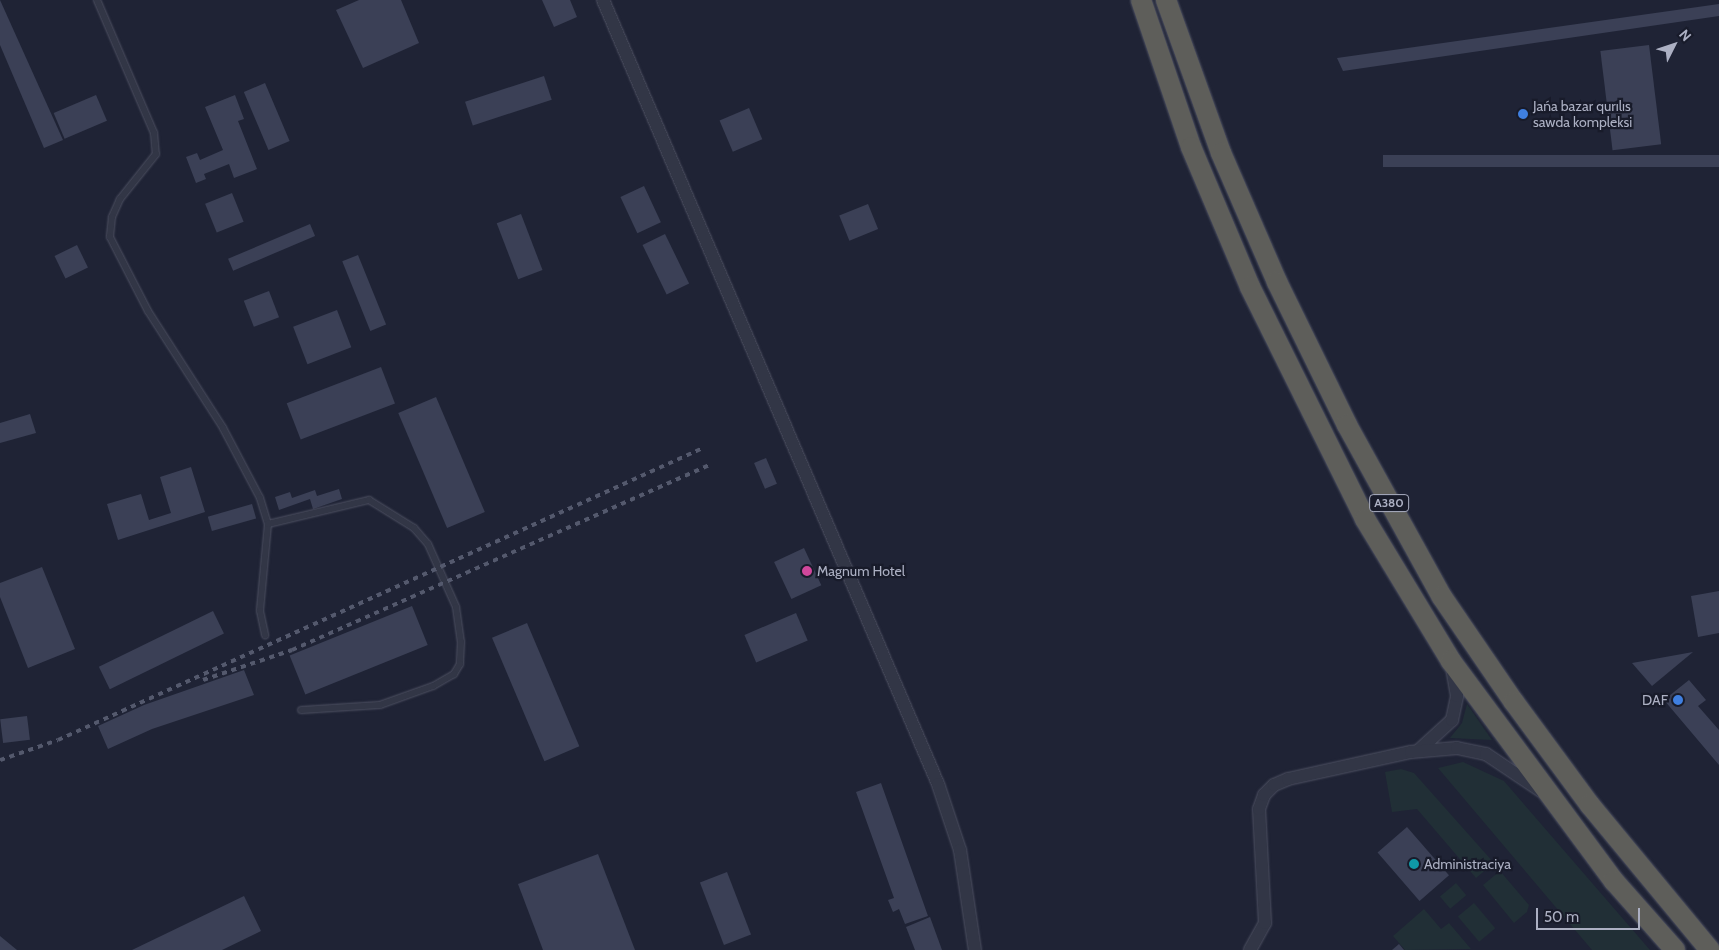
<!DOCTYPE html>
<meta charset="utf-8">
<style>
body{margin:0}
#map{position:relative;width:1719px;height:950px;overflow:hidden;background:#1f2335;font-family:Cabin,sans-serif}
div>[style]{position:absolute}
.green>*{inset:0;background:#212f36;transform-origin:0 0}
.building>*{inset:0;background:#3b4056;transform-origin:0 0}
.roads{filter:drop-shadow(0 0 1px #4d5061) drop-shadow(0 0 1px #4d5061)}
.service>*{height:6px;margin:-3px;padding:0 3px;transform-origin:3px;border-radius:3px;background:#323646}
.minor>*{height:12px;margin:-6px;padding:0 6px;transform-origin:6px;border-radius:6px;background:#323646}
.trunk>*{height:20px;margin:-10px;padding:0 10px;transform-origin:10px;border-radius:10px;background:#5e5e5a}
.rail>*{height:4px;margin-top:-2px;transform-origin:0;background:repeating-linear-gradient(90deg,#54596d 0 5px,transparent 0 10px)}
.dots>*{width:14px;height:14px;translate:-50% -50%;box-sizing:border-box;border:2px solid #181b2a;border-radius:50%}
span{translate:-50% -50%;white-space:nowrap;text-align:center;line-height:1.15;-webkit-text-stroke:4.5px #181b2a;paint-order:stroke}
.shield-label span{padding:1px 4px;background:#181b2a;border:1px solid;border-radius:4px;-webkit-text-stroke-width:0}
.shield-label{font-size:12px;color:#acb0c3;font-weight:700}
.poi-label{font-size:14px;color:#acb0c3}
.left{translate:0 -50%;text-align:left}
.right{translate:-100% -50%;text-align:right}
.north{position:absolute;left:1649px;top:20px;width:50px;height:50px;-webkit-text-stroke:4px #181b2a;paint-order:stroke;rotate:49deg;font-size:14px;font-weight:700;line-height:20px;text-align:center;color:#acb0c3}
.north::after{content:'';display:block;margin:auto;width:18px;height:22px;background:#acb0c3;clip-path:polygon(50% 0,100% 100%,50% 72%,0 100%)}
.scale{position:absolute;left:1536px;top:908px;width:104px;height:22px;box-sizing:border-box;border:2px solid #acb0c3;border-top:0;padding-left:6px;font-size:15px;line-height:18px;white-space:nowrap;color:#acb0c3;-webkit-text-stroke:4px #181b2a;paint-order:stroke}
</style>
<div id="map">
<div class="green">
<div style="clip-path:polygon(1467px 704px,1492px 740px,1450px 738px,1462px 723px)"></div>
<div style="clip-path:polygon(1463px 762px,1504px 781px,1650px 950px,1592px 950px,1438px 768px)"></div>
<div style="clip-path:polygon(1401px 769px,1414px 773px,1494px 863px,1476px 878px,1417px 809px,1392px 812px,1385px 772px)"></div>
<div style="clip-path:polygon(1500px 871px,1529px 905px,1527px 912px,1514px 923px,1483px 885px)"></div>
<div style="left:1456px;top:883px;width:16px;height:21px;rotate:50deg"></div>
<div style="left:1474px;top:903px;width:33px;height:21px;rotate:50deg"></div>
<div style="clip-path:polygon(1424px 909px,1441px 929px,1449px 923px,1471px 949px,1405px 950px,1393px 936px)"></div>
</div>
<div class="building">
<div style="clip-path:polygon(0 0,63px 140px,44px 148px,0 45px)"></div>
<div style="clip-path:polygon(359px 0,401px 0,419px 43px,363px 68px,336px 10px)"></div>
<div style="clip-path:polygon(542px 0,570px 0,577px 17px,554px 27px)"></div>
<div style="clip-path:polygon(1719px 4px,1719px 16px,1343px 71px,1337px 58px)"></div>
<div style="left:1649px;top:45px;width:100px;height:49px;rotate:83deg"></div>
<div style="left:544px;top:76px;width:25px;height:83px;rotate:72deg"></div>
<div style="left:265px;top:83px;width:63px;height:23px;rotate:67deg"></div>
<div style="left:96px;top:95px;width:28px;height:46px;rotate:67deg"></div>
<div style="clip-path:polygon(235px 95px,244px 119px,238px 121px,257px 169px,234px 178px,229px 164px,204px 174px,206px 179px,196px 183px,186px 157px,197px 153px,200px 160px,223px 150px,205px 107px)"></div>
<div style="left:749px;top:108px;width:34px;height:32px;rotate:67deg"></div>
<div style="left:1719px;top:155px;width:12px;height:336px;rotate:90deg"></div>
<div style="left:644px;top:186px;width:40px;height:26px;rotate:65deg"></div>
<div style="left:232px;top:193px;width:31px;height:29px;rotate:68deg"></div>
<div style="left:868px;top:204px;width:27px;height:31px;rotate:68deg"></div>
<div style="left:521px;top:214px;width:60px;height:26px;rotate:69deg"></div>
<div style="left:310px;top:224px;width:13px;height:89px;rotate:67deg"></div>
<div style="left:665px;top:234px;width:55px;height:25px;rotate:64deg"></div>
<div style="left:77px;top:245px;width:25px;height:25px;rotate:64deg"></div>
<div style="left:358px;top:255px;width:75px;height:17px;rotate:68deg"></div>
<div style="left:269px;top:291px;width:28px;height:27px;rotate:69deg"></div>
<div style="left:337px;top:310px;width:40px;height:47px;rotate:69deg"></div>
<div style="left:381px;top:367px;width:39px;height:101px;rotate:69deg"></div>
<div style="left:436px;top:397px;width:125px;height:41px;rotate:67deg"></div>
<div style="clip-path:polygon(30px 414px,36px 433px,0 443px,0 423px)"></div>
<div style="left:766px;top:458px;width:28px;height:13px;rotate:67deg"></div>
<div style="clip-path:polygon(191px 467px,205px 512px,118px 540px,107px 504px,141px 494px,149px 520px,171px 513px,160px 477px)"></div>
<div style="clip-path:polygon(339px 489px,342px 499px,313px 509px,310px 499px,279px 510px,275px 497px,290px 492px,292px 498px,315px 490px,317px 496px)"></div>
<div style="left:252px;top:504px;width:15px;height:46px;rotate:74deg"></div>
<div style="left:804px;top:548px;width:41px;height:33px;rotate:65deg"></div>
<div style="clip-path:polygon(42px 567px,75px 649px,28px 668px,0 597px,0 583px)"></div>
<div style="clip-path:polygon(1719px 591px,1719px 633px,1698px 637px,1691px 596px)"></div>
<div style="left:412px;top:606px;width:42px;height:132px;rotate:68deg"></div>
<div style="left:213px;top:611px;width:25px;height:127px;rotate:64deg"></div>
<div style="left:796px;top:613px;width:30px;height:56px;rotate:67deg"></div>
<div style="left:527px;top:623px;width:134px;height:38px;rotate:67deg"></div>
<div style="clip-path:polygon(1693px 652px,1652px 686px,1632px 663px)"></div>
<div style="clip-path:polygon(244px 670px,254px 695px,152px 729px,108px 749px,98px 726px,144px 705px)"></div>
<div style="clip-path:polygon(1689px 680px,1706px 700px,1698px 706px,1719px 730px,1719px 765px,1664px 700px)"></div>
<div style="left:27px;top:716px;width:24px;height:27px;rotate:83deg"></div>
<div style="clip-path:polygon(881px 783px,928px 916px,905px 924px,899px 909px,893px 912px,888px 900px,894px 898px,856px 792px)"></div>
<div style="left:1407px;top:827px;width:64px;height:39px;rotate:49deg"></div>
<div style="clip-path:polygon(598px 854px,635px 950px,543px 950px,518px 884px)"></div>
<div style="left:727px;top:872px;width:67px;height:29px;rotate:69deg"></div>
<div style="clip-path:polygon(244px 896px,261px 931px,222px 950px,132px 950px)"></div>
<div style="clip-path:polygon(930px 917px,942px 950px,915px 950px,906px 927px)"></div>
<div style="clip-path:polygon(0 936px,17px 950px,0 950px)"></div>
<div style="clip-path:polygon(1399px 944px,1404px 950px,1392px 950px)"></div>
</div>
<div class="roads">
<div class="service">
<div style="left:97px;top:0;width:145px;rotate:66.8deg"></div>
<div style="left:154px;top:133px;width:21px;rotate:85deg"></div>
<div style="left:156px;top:154px;width:58px;rotate:128.7deg"></div>
<div style="left:120px;top:199px;width:20px;rotate:114deg"></div>
<div style="left:112px;top:217px;width:20px;rotate:96deg"></div>
<div style="left:110px;top:237px;width:83px;rotate:62.8deg"></div>
<div style="left:148px;top:311px;width:139px;rotate:57.3deg"></div>
<div style="left:223px;top:428px;width:79px;rotate:62.1deg"></div>
<div style="left:260px;top:498px;width:27px;rotate:73deg"></div>
<div style="left:268px;top:524px;width:87px;rotate:95.3deg"></div>
<div style="left:260px;top:611px;width:25px;rotate:78deg"></div>
<div style="left:268px;top:524px;width:104px;rotate:-13.4deg"></div>
<div style="left:369px;top:500px;width:53px;rotate:31.9deg"></div>
<div style="left:414px;top:528px;width:21px;rotate:49deg"></div>
<div style="left:428px;top:544px;width:69px;rotate:66deg"></div>
<div style="left:456px;top:607px;width:35px;rotate:82deg"></div>
<div style="left:461px;top:642px;width:22px;rotate:93deg"></div>
<div style="left:460px;top:664px;width:12px;rotate:121deg"></div>
<div style="left:454px;top:674px;width:24px;rotate:150deg"></div>
<div style="left:433px;top:686px;width:56px;rotate:160.3deg"></div>
<div style="left:380px;top:705px;width:79px;rotate:176.4deg"></div>
</div>
<div class="minor">
<div style="left:603px;top:0;width:853px;rotate:66.86deg"></div>
<div style="left:938px;top:784px;width:70px;rotate:71.6deg"></div>
<div style="left:960px;top:850px;width:101px;rotate:81.5deg"></div>
<div style="left:1418px;top:751px;width:46px;rotate:-42.4deg"></div>
<div style="left:1452px;top:720px;width:25px;rotate:-78deg"></div>
<div style="left:1457px;top:696px;width:29px;rotate:-100deg"></div>
<div style="left:1250px;top:950px;width:31px;rotate:-61deg"></div>
<div style="left:1265px;top:923px;width:114px;rotate:-93deg"></div>
<div style="left:1259px;top:809px;width:15px;rotate:-70deg"></div>
<div style="left:1264px;top:795px;width:14px;rotate:-45deg"></div>
<div style="left:1274px;top:785px;width:15px;rotate:-23deg"></div>
<div style="left:1288px;top:779px;width:126px;rotate:-12.4deg"></div>
<div style="left:1411px;top:752px;width:46px;rotate:-5deg"></div>
<div style="left:1457px;top:748px;width:30px;rotate:12deg"></div>
<div style="left:1486px;top:754px;width:66px;rotate:33.9deg"></div>
</div>
<div class="trunk">
<div style="left:1141px;top:0;width:155px;rotate:71.2deg"></div>
<div style="left:1191px;top:147px;width:152px;rotate:67.1deg"></div>
<div style="left:1250px;top:287px;width:259px;rotate:63.6deg"></div>
<div style="left:1365px;top:519px;width:166px;rotate:58.8deg"></div>
<div style="left:1451px;top:661px;width:274px;rotate:53.5deg"></div>
<div style="left:1614px;top:881px;width:92px;rotate:48.5deg"></div>
<div style="left:1166px;top:0;width:163px;rotate:70.2deg"></div>
<div style="left:1221px;top:153px;width:141px;rotate:66.5deg"></div>
<div style="left:1277px;top:282px;width:159px;rotate:63.9deg"></div>
<div style="left:1347px;top:425px;width:196px;rotate:61.1deg"></div>
<div style="left:1442px;top:597px;width:127px;rotate:55.6deg"></div>
<div style="left:1514px;top:702px;width:128px;rotate:53.6deg"></div>
<div style="left:1590px;top:805px;width:188px;rotate:50.4deg"></div>
</div>
</div>
<div class="rail">
<div style="left:203px;top:680px;width:94px;rotate:-18.6deg"></div>
<div style="left:292px;top:650px;width:458px;rotate:-23.9deg"></div>
<div style="left:0;top:760px;width:61px;rotate:-19deg"></div>
<div style="left:58px;top:740px;width:708px;rotate:-24.36deg"></div>
</div>
<div class="dots">
<div style="left:1523px;top:114px;background:#3f7fe0"></div>
<div style="left:807px;top:571px;background:#d1479c"></div>
<div style="left:1678px;top:700px;background:#3f7fe0"></div>
<div style="left:1414px;top:864px;background:#0f9aa8"></div>
</div>
<div class="shield-label">
<span style="left:1389px;top:503px">A380</span>
</div>
<div class="poi-label">
<span class="left" style="left:1533px;top:114px">Jańa bazar qurılıs<br>sawda kompleksi</span>
<span class="left" style="left:817px;top:571px">Magnum Hotel</span>
<span class="right" style="left:1668px;top:700px">DAF</span>
<span class="left" style="left:1424px;top:864px">Administraciya</span>
</div>
<div class="north">N</div>
<div class="scale">50 m</div>
</div>
